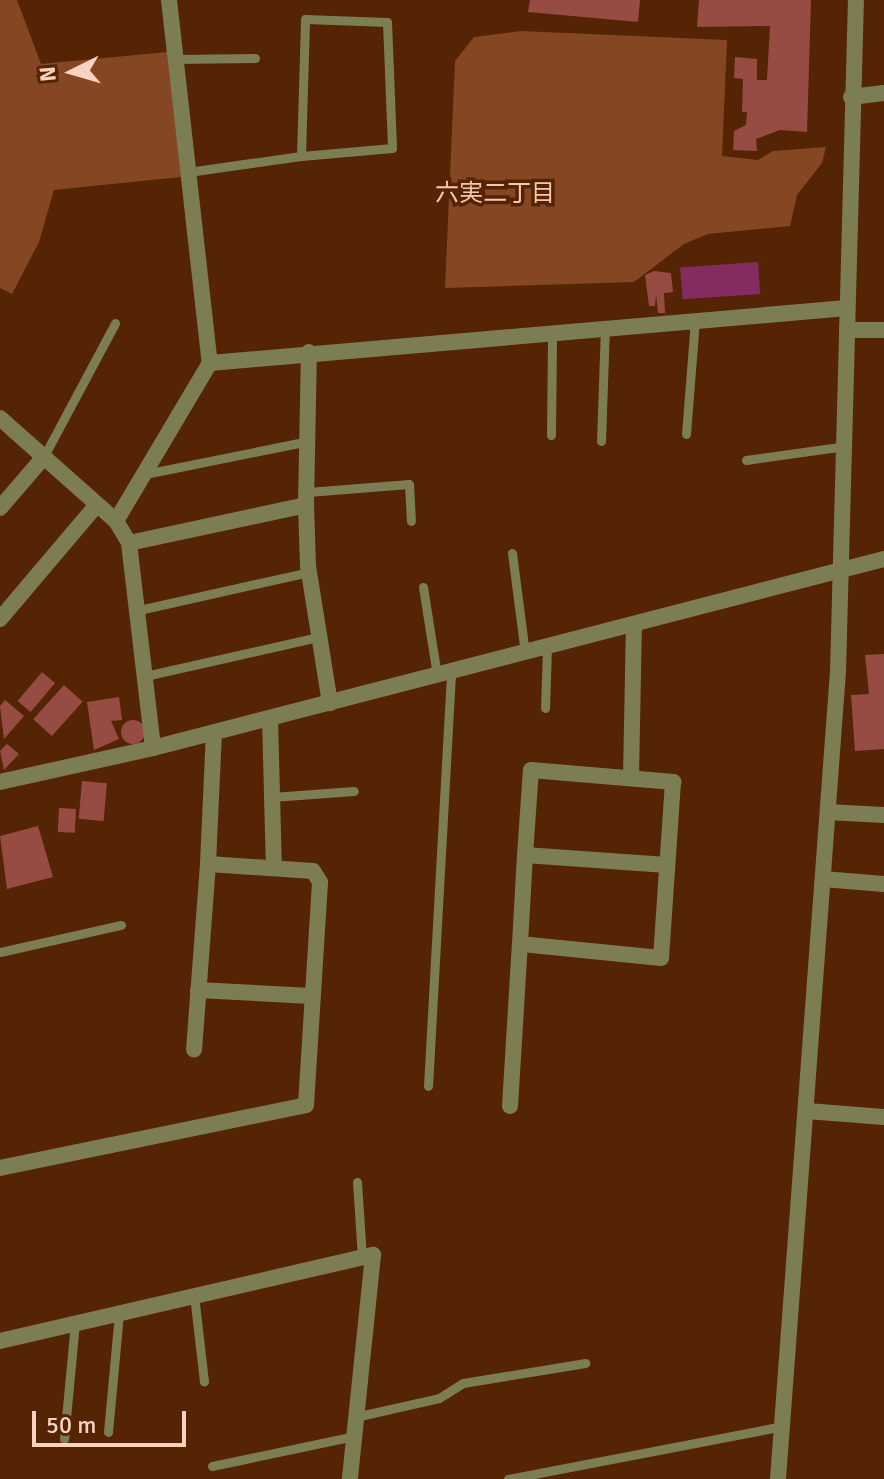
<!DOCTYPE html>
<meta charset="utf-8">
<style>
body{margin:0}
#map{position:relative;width:884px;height:1479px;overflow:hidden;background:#542405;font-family:Signika,"Noto Sans JP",sans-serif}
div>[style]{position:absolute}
.green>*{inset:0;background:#844623}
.water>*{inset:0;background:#842c5f;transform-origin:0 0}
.building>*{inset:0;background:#974c43;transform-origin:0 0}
.round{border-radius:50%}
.lane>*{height:9px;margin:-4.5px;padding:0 4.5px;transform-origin:4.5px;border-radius:4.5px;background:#7d7d53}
.street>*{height:16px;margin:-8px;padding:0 8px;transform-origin:8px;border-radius:8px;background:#7d7d53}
span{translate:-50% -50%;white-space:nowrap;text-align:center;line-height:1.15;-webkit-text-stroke:7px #542405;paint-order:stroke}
.neighbourhood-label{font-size:24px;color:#f6c7b0}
.north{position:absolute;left:32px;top:32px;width:80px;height:80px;-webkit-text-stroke:6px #542405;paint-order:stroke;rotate:265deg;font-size:22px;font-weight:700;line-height:32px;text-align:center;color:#fad3c0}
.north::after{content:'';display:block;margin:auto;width:28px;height:36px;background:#fad3c0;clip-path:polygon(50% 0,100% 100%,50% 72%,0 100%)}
.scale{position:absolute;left:32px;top:1411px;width:154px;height:36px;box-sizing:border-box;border:4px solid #fad3c0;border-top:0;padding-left:10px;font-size:24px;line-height:28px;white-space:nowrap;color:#fad3c0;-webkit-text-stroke:6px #542405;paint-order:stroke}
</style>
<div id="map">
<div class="green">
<div style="clip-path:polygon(0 0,17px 0,41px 64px,167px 52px,181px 177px,54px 190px,39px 242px,12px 294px,0 288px)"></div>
<div style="clip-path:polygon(521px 31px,727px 40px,722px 156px,758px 160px,773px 151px,826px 147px,822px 163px,797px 195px,790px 226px,708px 234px,684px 244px,634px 282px,445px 288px,455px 61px,474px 37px)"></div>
</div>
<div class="water">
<div style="left:758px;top:262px;width:32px;height:78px;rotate:86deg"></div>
</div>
<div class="building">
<div style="clip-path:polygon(530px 0,640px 0,638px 22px,528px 12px)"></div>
<div style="clip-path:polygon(699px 0,811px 0,807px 132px,780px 130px,756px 139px,757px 151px,733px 150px,734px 131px,746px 125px,747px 112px,742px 112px,743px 79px,734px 78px,735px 57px,757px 59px,757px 80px,767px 80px,770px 26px,697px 27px)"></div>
<div style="clip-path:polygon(654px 271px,671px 273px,673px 292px,664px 293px,665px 313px,658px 313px,656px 294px,655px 306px,649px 306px,645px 275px)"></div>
<div style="clip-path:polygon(884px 654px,884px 749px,855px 751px,851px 695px,869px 694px,865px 655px)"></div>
<div style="left:42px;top:672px;width:17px;height:38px;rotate:40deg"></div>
<div style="left:64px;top:685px;width:25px;height:46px;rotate:42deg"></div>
<div style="clip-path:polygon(119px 697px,122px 720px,111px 721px,119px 739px,94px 750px,87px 702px)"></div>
<div style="clip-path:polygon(5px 700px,24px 716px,4px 739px,0 706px)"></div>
<div class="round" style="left:121px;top:720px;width:24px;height:24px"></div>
<div style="clip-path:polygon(7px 744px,19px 754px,4px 770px,0 751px)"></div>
<div style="left:82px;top:781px;width:25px;height:38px;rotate:5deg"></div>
<div style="left:59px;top:808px;width:17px;height:24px;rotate:3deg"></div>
<div style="clip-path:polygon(38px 826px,53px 877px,7px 889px,0 836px)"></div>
</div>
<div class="lane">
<div style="left:175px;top:59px;width:80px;rotate:-0.7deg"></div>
<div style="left:188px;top:172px;width:114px;rotate:-8.1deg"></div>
<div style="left:301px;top:156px;width:137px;rotate:-88.3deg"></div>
<div style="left:305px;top:19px;width:82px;rotate:2.1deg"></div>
<div style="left:387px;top:22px;width:126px;rotate:87.7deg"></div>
<div style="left:392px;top:148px;width:91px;rotate:175deg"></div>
<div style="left:686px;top:434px;width:114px;rotate:-85.5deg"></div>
<div style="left:551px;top:435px;width:104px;rotate:-89.4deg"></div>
<div style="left:601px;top:441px;width:115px;rotate:-88deg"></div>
<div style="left:43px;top:458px;width:153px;rotate:-61.9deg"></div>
<div style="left:746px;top:460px;width:100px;rotate:-8deg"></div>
<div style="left:145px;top:474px;width:167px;rotate:-11.4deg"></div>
<div style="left:308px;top:492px;width:101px;rotate:-4.5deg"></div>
<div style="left:409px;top:484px;width:37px;rotate:87deg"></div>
<div style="left:512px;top:553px;width:101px;rotate:82.6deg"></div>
<div style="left:423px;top:587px;width:89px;rotate:81deg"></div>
<div style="left:139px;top:610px;width:174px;rotate:-12.6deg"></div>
<div style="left:145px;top:676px;width:177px;rotate:-12.7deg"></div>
<div style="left:545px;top:708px;width:61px;rotate:-88.1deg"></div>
<div style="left:272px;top:797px;width:82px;rotate:-4.2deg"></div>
<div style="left:0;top:952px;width:124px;rotate:-12.6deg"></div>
<div style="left:428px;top:1086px;width:414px;rotate:-86.8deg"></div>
<div style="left:357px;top:1182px;width:76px;rotate:86.2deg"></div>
<div style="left:194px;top:1295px;width:87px;rotate:83.4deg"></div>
<div style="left:355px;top:1417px;width:86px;rotate:-12.7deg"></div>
<div style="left:439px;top:1398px;width:28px;rotate:-32deg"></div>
<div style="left:463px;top:1383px;width:124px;rotate:-9.3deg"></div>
<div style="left:108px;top:1432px;width:120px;rotate:-84.7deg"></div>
<div style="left:64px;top:1439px;width:117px;rotate:-84.6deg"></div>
<div style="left:212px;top:1466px;width:145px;rotate:-11.9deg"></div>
<div style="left:508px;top:1479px;width:279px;rotate:-10.9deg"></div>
</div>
<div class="street">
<div style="left:169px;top:0;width:365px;rotate:83.6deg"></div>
<div style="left:210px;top:363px;width:639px;rotate:-4.93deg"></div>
<div style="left:851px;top:97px;width:33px;rotate:-7deg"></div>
<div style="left:847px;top:330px;width:37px"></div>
<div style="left:0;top:418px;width:155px;rotate:41.6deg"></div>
<div style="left:116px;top:521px;width:26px;rotate:59deg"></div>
<div style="left:129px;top:543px;width:206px;rotate:83.3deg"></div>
<div style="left:306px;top:505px;width:61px;rotate:88.1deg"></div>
<div style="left:308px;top:566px;width:139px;rotate:80.9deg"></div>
<div style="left:0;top:508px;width:66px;rotate:-49.3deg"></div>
<div style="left:116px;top:521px;width:184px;rotate:-59.3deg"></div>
<div style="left:129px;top:543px;width:181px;rotate:-12.1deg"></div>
<div style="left:306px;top:505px;width:153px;rotate:-88.9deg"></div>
<div style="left:0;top:619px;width:148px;rotate:-49.7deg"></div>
<div style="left:270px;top:718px;width:150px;rotate:88.5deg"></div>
<div style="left:631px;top:778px;width:153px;rotate:-88.9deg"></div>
<div style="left:0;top:782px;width:157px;rotate:-12.5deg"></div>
<div style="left:153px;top:748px;width:755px;rotate:-14.5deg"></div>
<div style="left:828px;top:812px;width:56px;rotate:3.1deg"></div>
<div style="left:525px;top:855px;width:142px;rotate:4deg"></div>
<div style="left:208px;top:864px;width:131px;rotate:-87.4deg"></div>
<div style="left:823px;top:879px;width:61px;rotate:4.7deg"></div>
<div style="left:198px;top:990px;width:113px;rotate:3deg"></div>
<div style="left:510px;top:1106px;width:162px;rotate:-86.5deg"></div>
<div style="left:520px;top:944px;width:89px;rotate:-86.8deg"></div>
<div style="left:525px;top:855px;width:85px;rotate:-86deg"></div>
<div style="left:531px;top:770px;width:143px;rotate:4.8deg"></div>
<div style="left:673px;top:782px;width:176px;rotate:93.9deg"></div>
<div style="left:661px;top:958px;width:142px;rotate:-174.3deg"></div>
<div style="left:807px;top:1111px;width:77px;rotate:4.5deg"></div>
<div style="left:0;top:1168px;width:312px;rotate:-11.6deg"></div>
<div style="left:306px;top:1105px;width:223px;rotate:-86.4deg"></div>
<div style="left:320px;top:882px;width:13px;rotate:-122deg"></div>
<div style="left:313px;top:871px;width:105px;rotate:-176.2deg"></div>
<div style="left:208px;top:864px;width:186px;rotate:94.3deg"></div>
<div style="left:0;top:1341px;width:383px;rotate:-13deg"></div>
<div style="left:373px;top:1255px;width:225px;rotate:95.9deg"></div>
<div style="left:778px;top:1479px;width:809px;rotate:-85.75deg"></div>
<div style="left:838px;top:672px;width:672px;rotate:-88.47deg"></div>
</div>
<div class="neighbourhood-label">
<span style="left:495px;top:194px">六実二丁目</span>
</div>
<div class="north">N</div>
<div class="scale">50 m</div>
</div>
